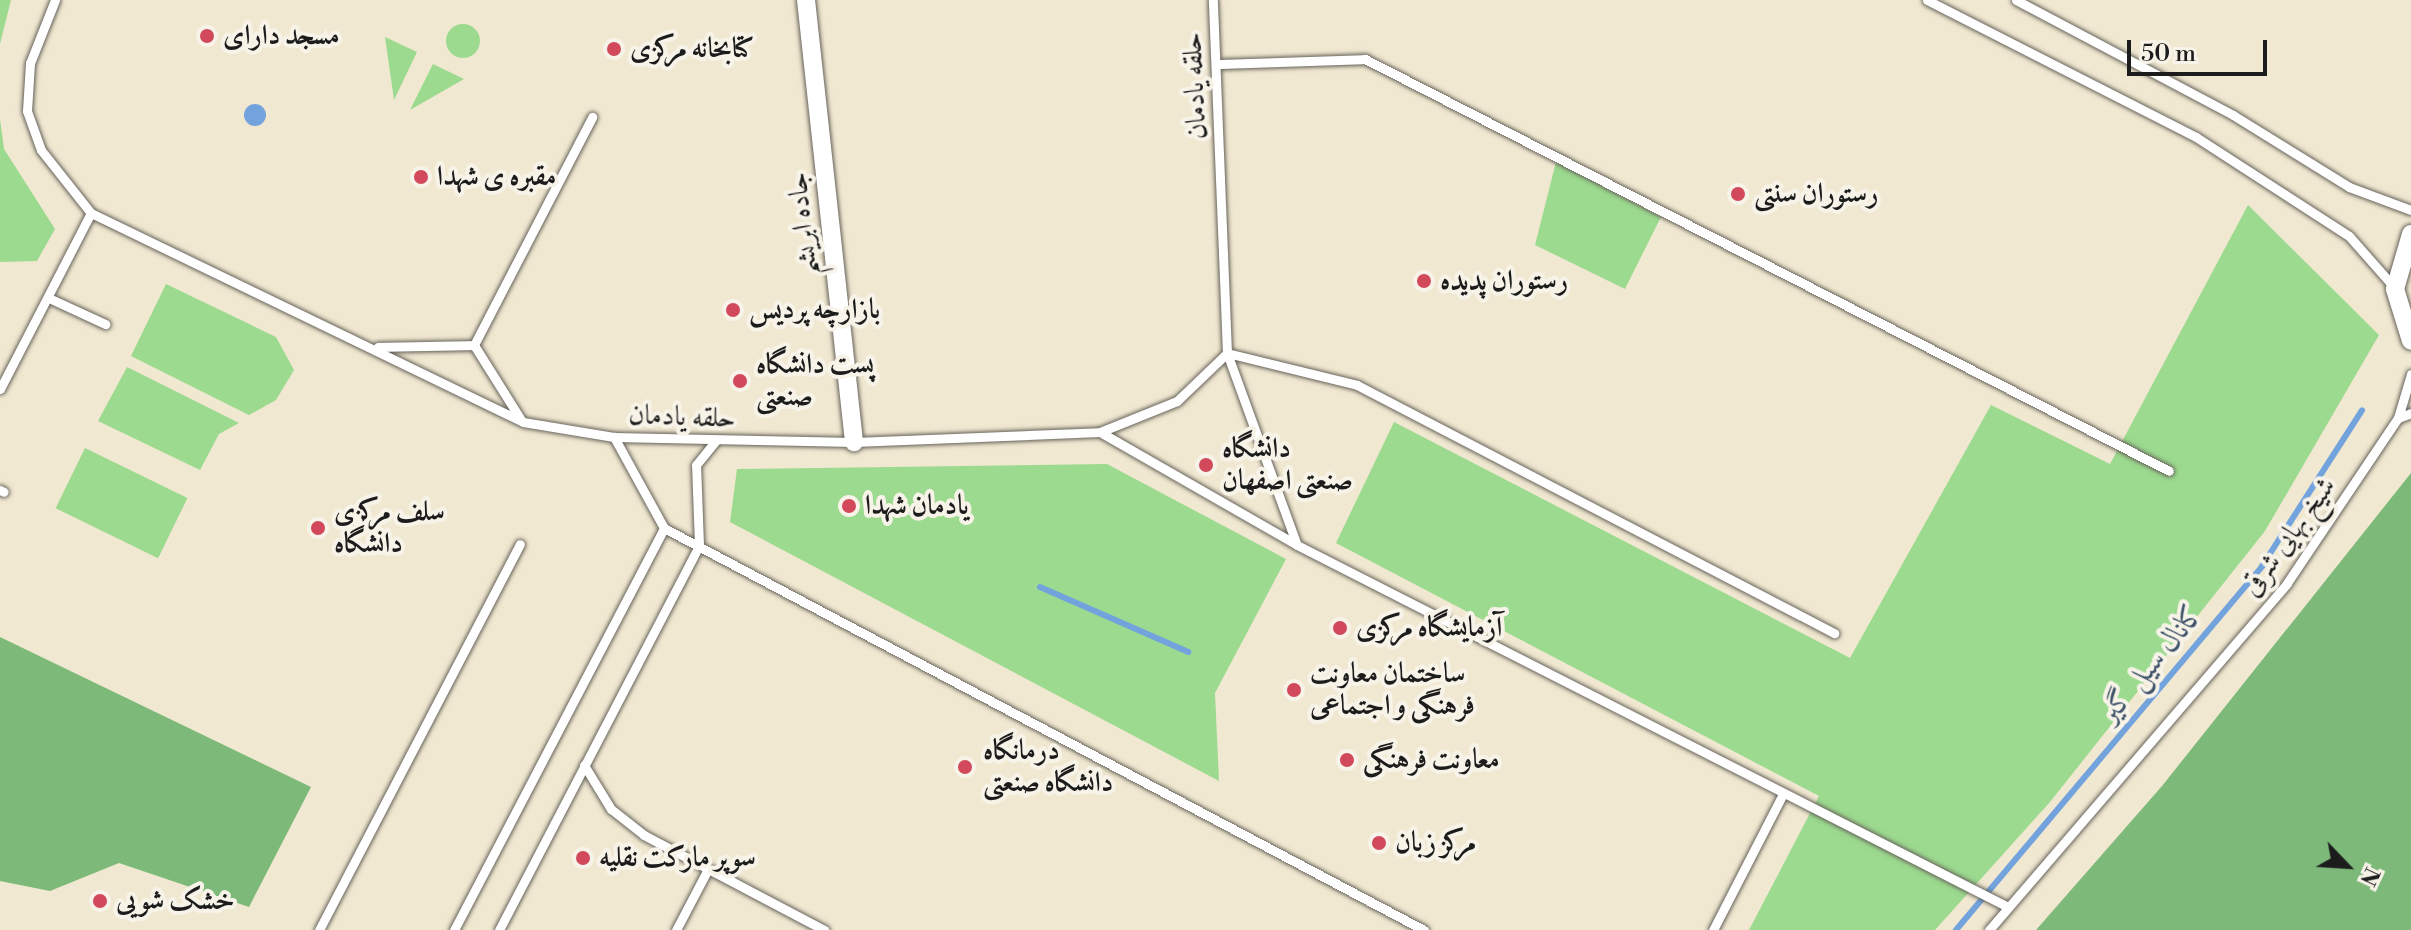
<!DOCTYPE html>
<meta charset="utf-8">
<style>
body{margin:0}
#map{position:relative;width:2411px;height:930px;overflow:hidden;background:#f1e8d1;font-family:"Libre Bodoni",Amiri,serif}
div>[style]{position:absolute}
.green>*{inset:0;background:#9cda8f;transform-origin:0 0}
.round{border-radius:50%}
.forest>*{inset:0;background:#7dba7a}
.water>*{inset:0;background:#72a3dd}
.stream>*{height:6px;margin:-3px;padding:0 3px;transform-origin:3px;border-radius:3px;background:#72a3dd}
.roads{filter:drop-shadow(0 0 2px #67635b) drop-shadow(0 0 2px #67635b)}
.lane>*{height:9px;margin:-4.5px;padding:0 4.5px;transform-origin:4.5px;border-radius:4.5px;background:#fff}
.street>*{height:18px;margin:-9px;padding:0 9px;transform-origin:9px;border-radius:9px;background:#fff}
.dots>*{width:22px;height:22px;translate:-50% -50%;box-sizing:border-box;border:4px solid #f7f3e8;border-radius:50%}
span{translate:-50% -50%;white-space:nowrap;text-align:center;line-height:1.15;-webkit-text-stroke:8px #f7f3e8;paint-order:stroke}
.poi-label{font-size:28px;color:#1c1c1c;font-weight:700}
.left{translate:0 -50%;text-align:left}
.street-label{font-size:28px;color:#1c1c1c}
.water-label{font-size:30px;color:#3e5269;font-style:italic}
.north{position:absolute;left:2307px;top:826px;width:80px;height:80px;-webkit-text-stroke:6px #f7f3e8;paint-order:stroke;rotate:115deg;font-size:22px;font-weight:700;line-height:32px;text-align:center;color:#1c1c1c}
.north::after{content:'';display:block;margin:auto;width:28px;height:36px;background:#1c1c1c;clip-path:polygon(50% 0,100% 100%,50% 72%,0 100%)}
.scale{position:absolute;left:2127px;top:40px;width:140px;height:36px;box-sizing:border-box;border:4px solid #1c1c1c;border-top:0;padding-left:10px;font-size:24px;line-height:28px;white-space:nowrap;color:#1c1c1c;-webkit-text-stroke:6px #f7f3e8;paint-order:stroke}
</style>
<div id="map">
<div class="green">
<div style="clip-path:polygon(0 0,11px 0,0 44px)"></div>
<div class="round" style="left:446px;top:24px;width:34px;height:34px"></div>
<div style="clip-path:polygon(385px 37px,417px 52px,394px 100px)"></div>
<div style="clip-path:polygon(433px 64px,464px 79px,410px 110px)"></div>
<div style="clip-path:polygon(0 119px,4px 149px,55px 229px,37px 261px,0 262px)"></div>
<div style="clip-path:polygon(1556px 162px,1661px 217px,1625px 289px,1535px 245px)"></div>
<div style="clip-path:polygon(2248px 205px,2379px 335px,2265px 531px,2050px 802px,1935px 930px,1749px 930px,1819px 796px,1336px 543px,1394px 422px,1850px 658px,1991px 405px,2110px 464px)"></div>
<div style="clip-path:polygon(166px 284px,276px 337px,294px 370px,276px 400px,249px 415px,131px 356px)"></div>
<div style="clip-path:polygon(127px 367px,239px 423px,219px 434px,200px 470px,98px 421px)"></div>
<div style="left:85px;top:448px;width:114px;height:67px;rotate:26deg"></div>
<div style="clip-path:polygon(1107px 464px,1286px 559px,1215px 693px,1219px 781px,730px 522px,737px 469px)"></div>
</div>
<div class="forest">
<div style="clip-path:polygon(2411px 473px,2411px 930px,2036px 930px,2162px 786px)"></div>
<div style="clip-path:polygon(0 637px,311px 787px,249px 907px,119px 863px,50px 891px,0 881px)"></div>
</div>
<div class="water">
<div class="round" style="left:244px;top:104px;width:22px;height:22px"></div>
</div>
<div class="stream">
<div style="left:1040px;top:587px;width:162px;rotate:23.7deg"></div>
<div style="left:1956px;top:930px;width:476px;rotate:-49.9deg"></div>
<div style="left:2262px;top:566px;width:185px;rotate:-57.3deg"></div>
</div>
<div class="roads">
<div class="lane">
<div style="left:55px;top:0;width:68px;rotate:111.6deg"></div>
<div style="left:30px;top:63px;width:48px;rotate:93.6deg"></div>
<div style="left:27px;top:111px;width:41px;rotate:70.3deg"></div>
<div style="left:41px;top:150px;width:80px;rotate:51.6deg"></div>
<div style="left:91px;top:213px;width:480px;rotate:25.8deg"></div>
<div style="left:523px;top:422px;width:92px;rotate:9.4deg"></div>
<div style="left:614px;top:437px;width:240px;rotate:1.2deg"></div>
<div style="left:854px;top:442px;width:246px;rotate:-2.3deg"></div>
<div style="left:1100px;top:432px;width:83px;rotate:-21.9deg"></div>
<div style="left:1177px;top:401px;width:69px;rotate:-43.8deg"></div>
<div style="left:1227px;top:353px;width:353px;rotate:-92.3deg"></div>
<div style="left:1927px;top:0;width:302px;rotate:27deg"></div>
<div style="left:2196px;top:137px;width:182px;rotate:32.9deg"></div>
<div style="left:2349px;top:236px;width:68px;rotate:48.6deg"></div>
<div style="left:2016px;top:0;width:246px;rotate:27.9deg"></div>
<div style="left:2233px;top:115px;width:137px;rotate:31.8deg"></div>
<div style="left:2349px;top:187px;width:66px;rotate:20.4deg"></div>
<div style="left:1217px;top:64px;width:148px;rotate:-1.9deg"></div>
<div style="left:1365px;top:59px;width:903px;rotate:27.13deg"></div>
<div style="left:51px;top:299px;width:60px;rotate:24.8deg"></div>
<div style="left:474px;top:345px;width:257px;rotate:-62.6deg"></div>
<div style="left:474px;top:345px;width:89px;rotate:57.9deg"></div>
<div style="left:378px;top:347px;width:96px;rotate:-1.2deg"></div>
<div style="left:1227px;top:353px;width:134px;rotate:13.8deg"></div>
<div style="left:1357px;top:385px;width:538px;rotate:27.47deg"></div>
<div style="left:1227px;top:353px;width:204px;rotate:70deg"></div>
<div style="left:2411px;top:374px;width:46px;rotate:106.5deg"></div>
<div style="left:2398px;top:418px;width:14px;rotate:-21deg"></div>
<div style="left:0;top:389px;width:198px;rotate:-62.7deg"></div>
<div style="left:1100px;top:432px;width:227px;rotate:29.8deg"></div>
<div style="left:1297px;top:545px;width:798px;rotate:26.98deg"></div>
<div style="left:614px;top:437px;width:104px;rotate:61.2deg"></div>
<div style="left:664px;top:528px;width:860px;rotate:27.88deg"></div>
<div style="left:0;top:490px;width:4px;rotate:27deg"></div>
<div style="left:584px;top:765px;width:52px;rotate:58.5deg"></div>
<div style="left:611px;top:809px;width:42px;rotate:38.2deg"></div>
<div style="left:644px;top:835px;width:204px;rotate:27.8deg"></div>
<div style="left:319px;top:930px;width:435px;rotate:-62.5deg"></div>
<div style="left:454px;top:930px;width:454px;rotate:-62.4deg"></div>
<div style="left:499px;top:930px;width:434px;rotate:-62.5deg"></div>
<div style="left:699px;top:545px;width:80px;rotate:-92.1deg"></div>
<div style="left:696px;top:465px;width:32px;rotate:-51deg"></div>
<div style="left:676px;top:930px;width:67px;rotate:-62.3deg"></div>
<div style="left:1713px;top:930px;width:151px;rotate:-62.8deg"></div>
<div style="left:1989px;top:930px;width:457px;rotate:-49.3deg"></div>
<div style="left:2287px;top:583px;width:199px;rotate:-56.1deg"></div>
</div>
<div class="street">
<div style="left:806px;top:0;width:445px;rotate:83.8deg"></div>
<div style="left:2411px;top:234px;width:57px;rotate:106.2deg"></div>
<div style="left:2395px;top:289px;width:54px;rotate:72.9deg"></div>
</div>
</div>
<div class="dots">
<div style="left:207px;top:36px;background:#d1495b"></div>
<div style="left:614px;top:49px;background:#d1495b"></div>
<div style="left:421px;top:177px;background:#d1495b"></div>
<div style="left:1738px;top:194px;background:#d1495b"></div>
<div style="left:1424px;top:281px;background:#d1495b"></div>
<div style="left:733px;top:310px;background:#d1495b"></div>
<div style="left:740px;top:381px;background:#d1495b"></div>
<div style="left:1206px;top:465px;background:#d1495b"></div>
<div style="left:849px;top:506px;background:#d1495b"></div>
<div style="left:318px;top:528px;background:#d1495b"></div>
<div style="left:1340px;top:628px;background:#d1495b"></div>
<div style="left:1294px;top:690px;background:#d1495b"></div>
<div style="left:1347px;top:760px;background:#d1495b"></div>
<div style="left:965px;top:767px;background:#d1495b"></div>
<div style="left:1379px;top:843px;background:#d1495b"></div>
<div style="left:583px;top:858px;background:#d1495b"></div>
<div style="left:100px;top:901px;background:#d1495b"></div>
</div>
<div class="poi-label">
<span class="left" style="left:223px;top:36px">مسجد دارای</span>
<span class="left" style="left:630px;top:49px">کتابخانه مرکزی</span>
<span class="left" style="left:437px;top:177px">مقبره ی شهدا</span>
<span class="left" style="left:1754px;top:194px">رستوران سنتی</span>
<span class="left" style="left:1440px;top:281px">رستوران پدیده</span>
<span class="left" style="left:749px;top:310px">بازارچه پردیس</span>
<span class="left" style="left:756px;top:381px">پست دانشگاه<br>صنعتی</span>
<span class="left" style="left:1222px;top:465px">دانشگاه<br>صنعتی اصفهان</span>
<span class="left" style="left:865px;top:506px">یادمان شهدا</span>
<span class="left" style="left:334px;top:528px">سلف مرکزی<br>دانشگاه</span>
<span class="left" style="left:1356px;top:628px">آزمایشگاه مرکزی</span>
<span class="left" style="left:1310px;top:690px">ساختمان معاونت<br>فرهنگی و اجتماعی</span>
<span class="left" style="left:983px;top:767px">درمانگاه<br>دانشگاه صنعتی</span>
<span class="left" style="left:1363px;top:760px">معاونت فرهنگی</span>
<span class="left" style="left:1395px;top:843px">مرکز زبان</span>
<span class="left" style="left:599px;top:858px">سوپر مارکت نقلیه</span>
<span class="left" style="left:116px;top:901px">خشک شویی</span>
</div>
<div class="street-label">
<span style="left:1195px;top:86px;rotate:-93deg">حلقه یادمان</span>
<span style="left:803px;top:224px;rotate:-96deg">جاده ابریشم</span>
<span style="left:682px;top:417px;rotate:2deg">حلقه یادمان</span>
<span style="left:2289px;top:537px;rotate:-54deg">شیخ بهایی شرقی</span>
</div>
<div class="water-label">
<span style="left:2152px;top:663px;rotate:-50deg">کانال سیل گیر</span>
</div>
<div class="north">N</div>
<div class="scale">50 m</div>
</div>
